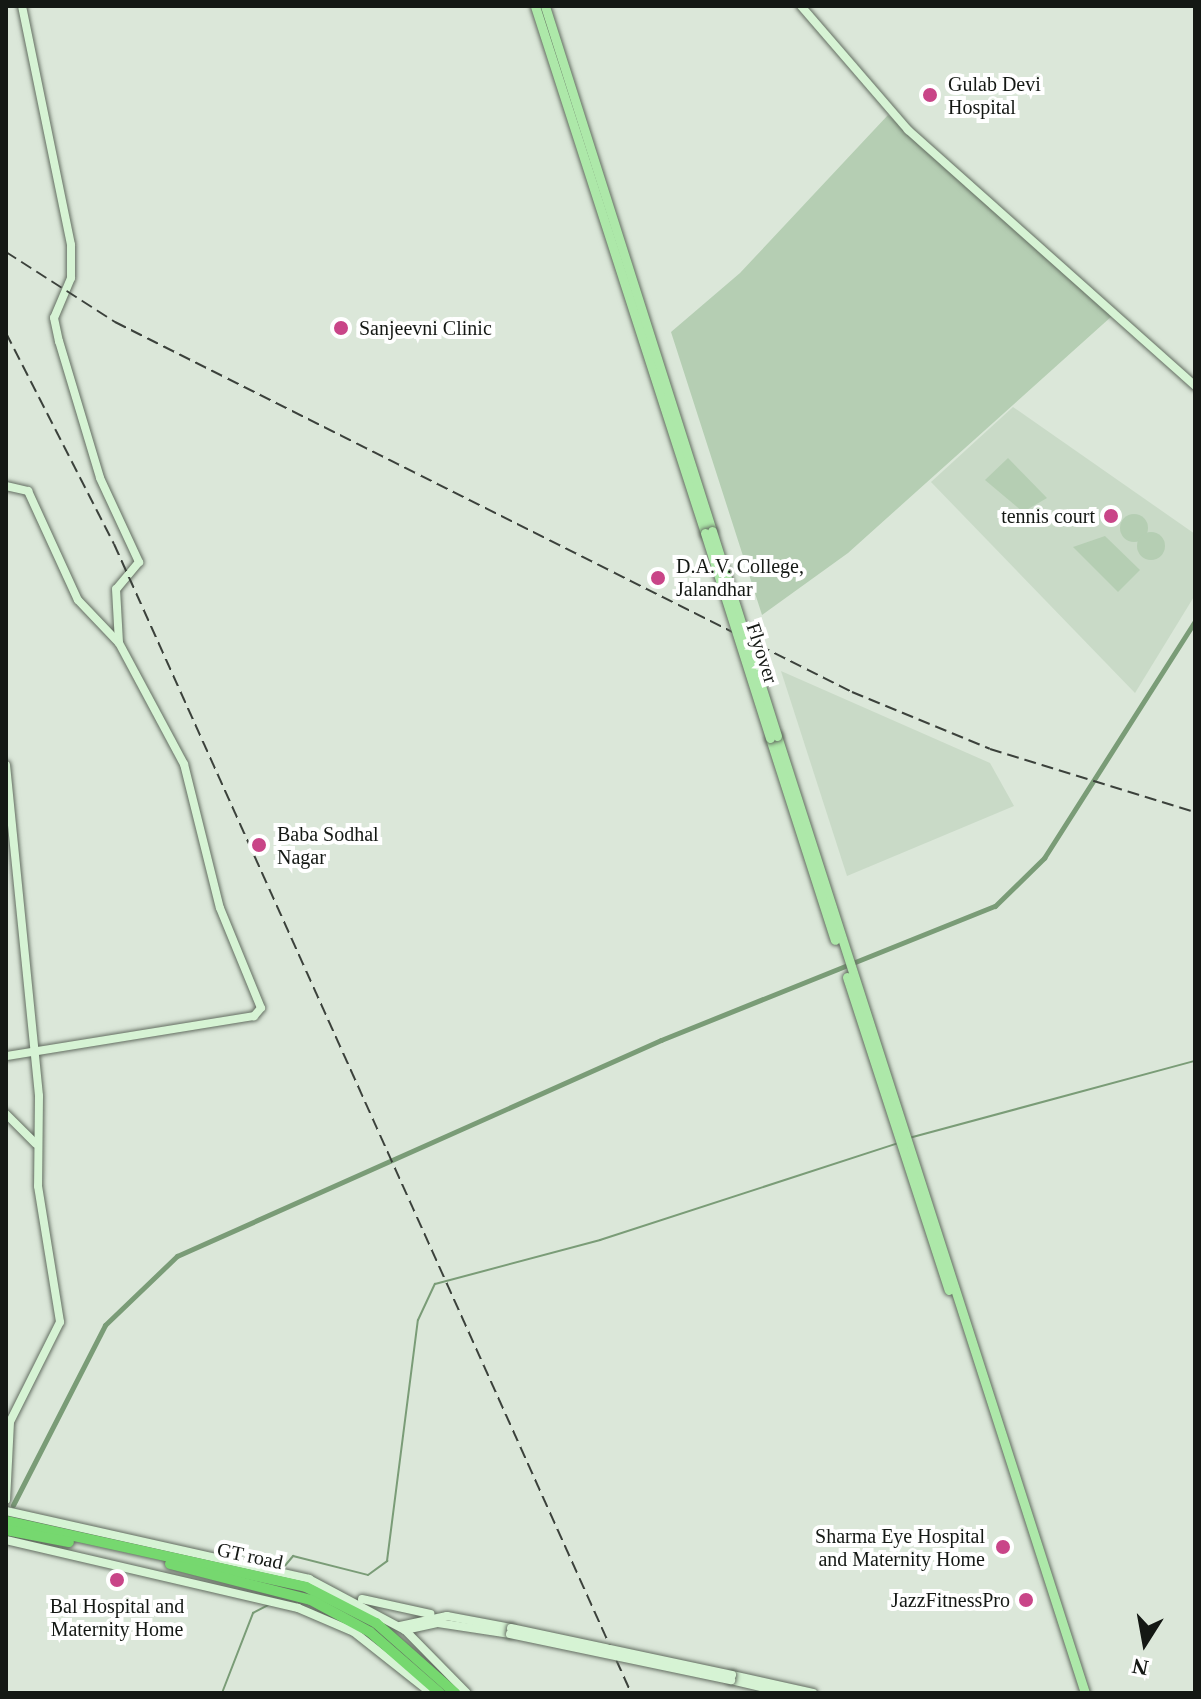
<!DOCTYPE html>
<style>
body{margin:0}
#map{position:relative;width:1201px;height:1699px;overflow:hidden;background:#dbe7d9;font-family:Georgia,serif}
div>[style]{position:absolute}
.built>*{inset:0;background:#c9dac7}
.green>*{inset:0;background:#b5ceb3}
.round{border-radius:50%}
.stream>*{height:2px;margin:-1px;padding:0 1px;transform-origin:1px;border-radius:1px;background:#7a9c77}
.canal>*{height:5px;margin:-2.5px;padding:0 2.5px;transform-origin:2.5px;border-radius:2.5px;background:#7a9c77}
.roads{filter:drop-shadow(0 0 2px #636d61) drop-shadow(0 0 2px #636d61)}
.secondary>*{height:8px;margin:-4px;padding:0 4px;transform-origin:4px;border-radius:4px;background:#d6f3d4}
.primary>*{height:9px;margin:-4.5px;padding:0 4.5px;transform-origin:4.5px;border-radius:4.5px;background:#ade8a9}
.highway>*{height:10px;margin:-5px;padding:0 5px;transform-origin:5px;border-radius:5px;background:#76d86f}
.rail>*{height:2px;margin-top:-1px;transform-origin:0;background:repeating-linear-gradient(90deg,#3b413b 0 12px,transparent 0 18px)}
.bridges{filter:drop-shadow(0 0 2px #636d61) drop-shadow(0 0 2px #636d61)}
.secondary-bridge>*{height:8px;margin:-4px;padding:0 4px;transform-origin:4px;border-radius:4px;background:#d6f3d4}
.primary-bridge>*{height:9px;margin:-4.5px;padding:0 4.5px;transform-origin:4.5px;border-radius:4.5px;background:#ade8a9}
.dots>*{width:22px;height:22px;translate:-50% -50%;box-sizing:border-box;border:4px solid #fff;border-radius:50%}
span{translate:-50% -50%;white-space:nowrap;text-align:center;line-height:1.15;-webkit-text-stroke:8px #fff;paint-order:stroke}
.poi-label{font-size:20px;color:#141814}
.left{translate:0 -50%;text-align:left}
.right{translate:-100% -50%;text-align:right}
.street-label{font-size:20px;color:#141814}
.frame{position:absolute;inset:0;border:8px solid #141814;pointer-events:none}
.north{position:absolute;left:1105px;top:1603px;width:80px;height:80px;-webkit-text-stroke:6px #fff;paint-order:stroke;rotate:191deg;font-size:22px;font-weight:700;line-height:32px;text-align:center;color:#141814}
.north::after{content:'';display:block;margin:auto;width:28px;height:36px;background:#141814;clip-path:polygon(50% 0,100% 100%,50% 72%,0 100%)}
</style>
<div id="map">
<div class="built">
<div style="clip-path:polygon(1013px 407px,1195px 534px,1195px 595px,1135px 693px,931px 482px)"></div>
<div style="clip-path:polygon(781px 671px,990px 763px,1014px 806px,847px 876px)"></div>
</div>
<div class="green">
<div style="clip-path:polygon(888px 115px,1112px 316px,848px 553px,762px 615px,671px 332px,740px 273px)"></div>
<div style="clip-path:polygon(1008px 458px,1047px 498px,1023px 512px,985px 480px)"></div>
<div class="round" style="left:1120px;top:514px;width:28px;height:28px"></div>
<div class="round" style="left:1137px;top:532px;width:28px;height:28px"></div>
<div style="clip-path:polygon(1105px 536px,1140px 570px,1118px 592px,1073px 547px)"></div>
</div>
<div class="stream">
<div style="left:909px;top:1138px;width:296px;rotate:-15.1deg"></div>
<div style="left:283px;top:1568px;width:16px;rotate:-50deg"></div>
<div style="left:293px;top:1556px;width:77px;rotate:14.2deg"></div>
<div style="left:368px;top:1575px;width:24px;rotate:-36deg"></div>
<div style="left:387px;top:1561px;width:243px;rotate:-82.7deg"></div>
<div style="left:418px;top:1320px;width:40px;rotate:-65deg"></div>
<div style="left:435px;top:1284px;width:171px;rotate:-14.9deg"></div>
<div style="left:600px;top:1240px;width:311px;rotate:-18deg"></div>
<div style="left:222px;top:1693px;width:86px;rotate:-68.8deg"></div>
<div style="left:253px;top:1613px;width:17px;rotate:-28deg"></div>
</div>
<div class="canal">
<div style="left:13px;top:1505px;width:202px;rotate:-62.9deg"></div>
<div style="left:105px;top:1325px;width:100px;rotate:-43.8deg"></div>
<div style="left:177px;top:1256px;width:530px;rotate:-24.05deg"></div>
<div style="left:661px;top:1040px;width:360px;rotate:-21.9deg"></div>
<div style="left:995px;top:906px;width:69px;rotate:-44.4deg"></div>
<div style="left:1044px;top:858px;width:281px;rotate:-57.5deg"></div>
</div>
<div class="roads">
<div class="secondary">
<div style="left:22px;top:6px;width:244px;rotate:78.4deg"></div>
<div style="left:71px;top:245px;width:33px;rotate:90deg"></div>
<div style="left:71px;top:278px;width:43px;rotate:113deg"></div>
<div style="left:54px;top:318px;width:24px;rotate:78deg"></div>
<div style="left:59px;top:341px;width:143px;rotate:73.3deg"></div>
<div style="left:100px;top:478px;width:93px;rotate:65.1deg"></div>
<div style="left:139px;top:562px;width:35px;rotate:130deg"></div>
<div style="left:116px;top:589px;width:54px;rotate:86.8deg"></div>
<div style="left:801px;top:6px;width:164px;rotate:49.2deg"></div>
<div style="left:908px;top:130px;width:385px;rotate:41.7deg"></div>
<div style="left:6px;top:486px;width:23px;rotate:13deg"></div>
<div style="left:28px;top:491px;width:120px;rotate:65.4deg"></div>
<div style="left:78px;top:600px;width:59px;rotate:46.4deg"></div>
<div style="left:119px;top:643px;width:137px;rotate:61.8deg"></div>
<div style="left:184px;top:764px;width:148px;rotate:76deg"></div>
<div style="left:220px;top:908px;width:108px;rotate:67.7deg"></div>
<div style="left:261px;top:1008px;width:11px;rotate:131deg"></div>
<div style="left:254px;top:1016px;width:251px;rotate:170.8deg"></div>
<div style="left:6px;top:765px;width:333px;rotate:84.3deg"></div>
<div style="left:39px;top:1096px;width:90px;rotate:90.6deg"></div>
<div style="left:38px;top:1186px;width:138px;rotate:80.8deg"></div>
<div style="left:60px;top:1322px;width:112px;rotate:116.6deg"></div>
<div style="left:10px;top:1422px;width:78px;rotate:92.9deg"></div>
<div style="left:6px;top:1114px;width:42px;rotate:45deg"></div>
<div style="left:6px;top:1511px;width:311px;rotate:12.6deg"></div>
<div style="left:309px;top:1579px;width:109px;rotate:28deg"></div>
<div style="left:405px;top:1630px;width:88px;rotate:45.5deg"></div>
<div style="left:6px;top:1540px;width:300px;rotate:13.1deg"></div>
<div style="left:298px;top:1608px;width:61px;rotate:23.2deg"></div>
<div style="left:354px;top:1632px;width:98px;rotate:38.4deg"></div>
<div style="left:362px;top:1599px;width:70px;rotate:12.4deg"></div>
<div style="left:400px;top:1626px;width:48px;rotate:-12deg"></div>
<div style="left:447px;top:1616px;width:65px;rotate:10.6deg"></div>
<div style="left:405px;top:1630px;width:34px;rotate:-12deg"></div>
<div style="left:438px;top:1623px;width:73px;rotate:8.7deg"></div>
<div style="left:732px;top:1675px;width:83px;rotate:12.5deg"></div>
<div style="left:731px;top:1680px;width:57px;rotate:13.3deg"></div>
</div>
<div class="primary">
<div style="left:535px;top:6px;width:554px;rotate:72.12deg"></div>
<div style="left:545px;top:6px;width:551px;rotate:72.35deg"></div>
<div style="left:777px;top:736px;width:1005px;rotate:72.16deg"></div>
<div style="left:770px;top:738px;width:212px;rotate:72.2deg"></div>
<div style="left:847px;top:977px;width:329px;rotate:72deg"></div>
</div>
<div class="highway">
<div style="left:6px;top:1521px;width:307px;rotate:12.4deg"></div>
<div style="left:306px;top:1587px;width:79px;rotate:27.2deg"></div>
<div style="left:376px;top:1623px;width:106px;rotate:41.5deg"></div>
<div style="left:6px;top:1530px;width:64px;rotate:10.8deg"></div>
<div style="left:170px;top:1564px;width:146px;rotate:14.3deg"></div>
<div style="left:311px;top:1600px;width:67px;rotate:28.5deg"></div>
<div style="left:370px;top:1632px;width:93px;rotate:41.1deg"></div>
</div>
</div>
<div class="rail">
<div style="left:6px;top:252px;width:130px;rotate:32.7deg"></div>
<div style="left:115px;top:322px;width:825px;rotate:26.66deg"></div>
<div style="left:852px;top:692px;width:149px;rotate:22.4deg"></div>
<div style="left:990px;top:749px;width:214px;rotate:17.1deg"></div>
<div style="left:6px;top:333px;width:237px;rotate:62.9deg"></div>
<div style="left:114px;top:544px;width:1260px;rotate:65.77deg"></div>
</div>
<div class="bridges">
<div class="secondary-bridge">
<div style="left:511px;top:1628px;width:226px;rotate:12deg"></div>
<div style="left:510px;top:1634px;width:226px;rotate:11.8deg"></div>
</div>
<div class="primary-bridge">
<div style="left:712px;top:531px;width:215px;rotate:72.4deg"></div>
<div style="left:705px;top:533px;width:215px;rotate:72.4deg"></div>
</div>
</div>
<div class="dots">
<div style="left:930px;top:95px;background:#c94588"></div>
<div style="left:341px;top:328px;background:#c94588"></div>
<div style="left:1111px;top:516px;background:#c94588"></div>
<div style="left:658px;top:578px;background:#c94588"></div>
<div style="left:259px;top:845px;background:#c94588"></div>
<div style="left:1003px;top:1547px;background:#c94588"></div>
<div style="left:117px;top:1580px;background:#c94588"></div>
<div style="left:1026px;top:1600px;background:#c94588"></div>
</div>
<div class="poi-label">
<span class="left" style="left:948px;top:96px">Gulab Devi<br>Hospital</span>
<span class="left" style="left:359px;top:328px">Sanjeevni Clinic</span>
<span class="right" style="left:1095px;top:516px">tennis court</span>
<span class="left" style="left:676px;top:578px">D.A.V. College,<br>Jalandhar</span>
<span class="left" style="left:277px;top:846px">Baba Sodhal<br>Nagar</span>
<span class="right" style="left:985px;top:1548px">Sharma Eye Hospital<br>and Maternity Home</span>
<span class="right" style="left:1010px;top:1600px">JazzFitnessPro</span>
<span style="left:117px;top:1618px">Bal Hospital and<br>Maternity Home</span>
</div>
<div class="street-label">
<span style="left:762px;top:653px;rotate:72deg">Flyover</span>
<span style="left:250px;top:1556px;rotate:12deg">GT road</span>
</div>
<div class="frame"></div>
<div class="north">N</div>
</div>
